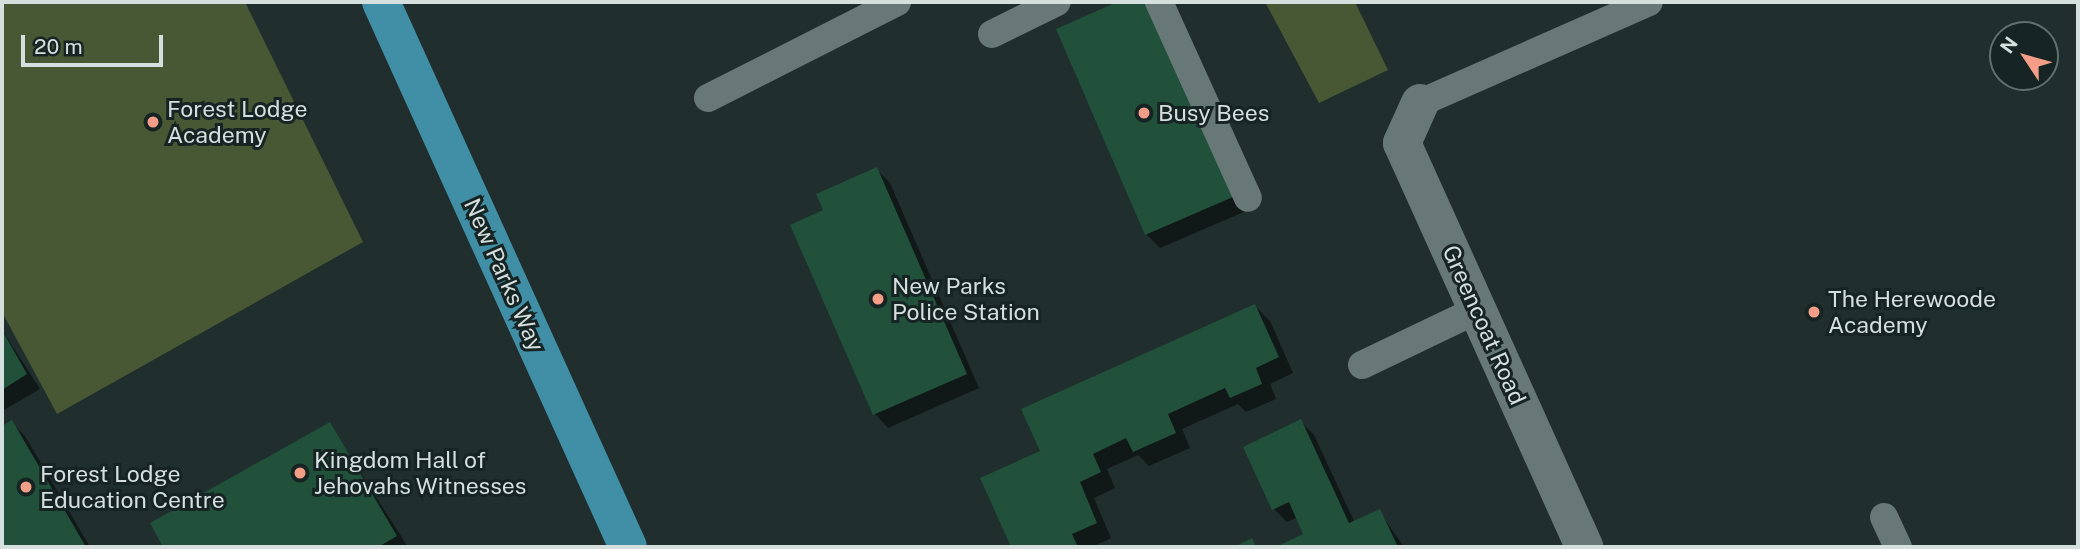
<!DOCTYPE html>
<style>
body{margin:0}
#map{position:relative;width:2080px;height:549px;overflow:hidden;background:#202e2d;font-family:"Public Sans",sans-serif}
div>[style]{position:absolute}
.green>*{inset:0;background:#485835}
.shadow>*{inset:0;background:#0007}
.building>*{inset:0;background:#21513a}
.service>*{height:28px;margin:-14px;padding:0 14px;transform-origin:14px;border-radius:14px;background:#687877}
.minor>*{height:38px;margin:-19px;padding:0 19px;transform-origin:19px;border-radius:19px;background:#687877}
.trunk>*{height:38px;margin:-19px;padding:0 19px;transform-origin:19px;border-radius:19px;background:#418fa6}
.dots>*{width:19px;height:19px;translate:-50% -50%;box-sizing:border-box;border:4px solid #162424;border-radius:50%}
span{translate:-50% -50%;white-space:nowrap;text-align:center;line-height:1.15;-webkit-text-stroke:6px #162424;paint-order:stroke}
.poi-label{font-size:23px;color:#d5dfde}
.left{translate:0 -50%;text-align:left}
.street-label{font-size:23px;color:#d5dfde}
.frame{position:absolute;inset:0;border:4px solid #d5dfde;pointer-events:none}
.north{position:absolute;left:1989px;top:21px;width:70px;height:70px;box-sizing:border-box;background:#162424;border:2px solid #626f6e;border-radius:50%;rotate:306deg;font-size:19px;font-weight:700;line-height:28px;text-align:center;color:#d5dfde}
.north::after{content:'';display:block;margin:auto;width:24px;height:32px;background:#f49e87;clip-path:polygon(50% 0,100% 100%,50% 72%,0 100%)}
.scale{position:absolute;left:21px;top:35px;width:142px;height:32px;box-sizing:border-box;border:4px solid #d5dfde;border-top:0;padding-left:9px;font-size:21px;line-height:24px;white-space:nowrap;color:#d5dfde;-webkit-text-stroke:5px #162424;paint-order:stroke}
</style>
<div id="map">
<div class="green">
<div style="clip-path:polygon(2px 2px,245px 2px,363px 242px,57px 414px,2px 312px)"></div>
<div style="clip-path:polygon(1265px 2px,1355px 2px,1388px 70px,1319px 103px)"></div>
</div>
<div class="shadow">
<div style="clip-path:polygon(1122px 2px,1153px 2px,1246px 211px,1160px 248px,1146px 234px,1058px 30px)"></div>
<div style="clip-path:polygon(876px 169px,890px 183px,979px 388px,888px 428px,875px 414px)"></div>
<div style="clip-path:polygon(1255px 306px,1270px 321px,1293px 373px,1270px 384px,1276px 399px,1246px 412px,1238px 404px,1182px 429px,1190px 448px,1149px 466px,1138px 455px,1107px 469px,1115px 488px,1094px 498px,1111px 538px,1092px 547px,1013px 547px,983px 479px,1042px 452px)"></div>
<div style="clip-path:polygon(2px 330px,40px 389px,2px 411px)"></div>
<div style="clip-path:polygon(1300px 421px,1314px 435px,1355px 523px,1379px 511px,1404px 547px,1280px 547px,1306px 535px,1298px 517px,1287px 522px,1274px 509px)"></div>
<div style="clip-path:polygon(11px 422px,25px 436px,90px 547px,2px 547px,2px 428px)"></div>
<div style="clip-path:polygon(329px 424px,408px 547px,165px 547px,153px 524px)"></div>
</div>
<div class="building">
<div style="clip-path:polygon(1117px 2px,1149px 2px,1233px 197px,1145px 235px,1056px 29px)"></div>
<div style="clip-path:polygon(877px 167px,967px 374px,873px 415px,790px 225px,823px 210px,816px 194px)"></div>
<div style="clip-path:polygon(1255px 304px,1279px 357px,1256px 368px,1262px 384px,1230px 398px,1225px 388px,1168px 414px,1176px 433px,1133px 452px,1126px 438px,1093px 454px,1101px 472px,1080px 482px,1097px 523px,1072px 534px,1078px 547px,1011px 547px,980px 478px,1040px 451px,1021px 409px)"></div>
<div style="clip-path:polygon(2px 330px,27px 374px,2px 390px)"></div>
<div style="clip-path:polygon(1301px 419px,1349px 523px,1380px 509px,1398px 547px,1276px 547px,1303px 534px,1289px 502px,1272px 510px,1243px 447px)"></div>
<div style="clip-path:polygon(12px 420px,86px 547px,2px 547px,2px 426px)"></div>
<div style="clip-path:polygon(330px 422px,397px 536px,378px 547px,163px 547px,150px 523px)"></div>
<div style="clip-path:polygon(1252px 538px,1256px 547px,1234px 547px)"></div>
</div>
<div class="service">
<div style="left:1159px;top:2px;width:215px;rotate:65.6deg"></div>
<div style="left:992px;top:34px;width:72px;rotate:-26.2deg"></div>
<div style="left:708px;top:98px;width:212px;rotate:-26.9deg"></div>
<div style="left:1420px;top:103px;width:250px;rotate:-23.8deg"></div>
<div style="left:1362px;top:365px;width:127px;rotate:-25.6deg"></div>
<div style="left:1884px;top:517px;width:33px;rotate:65deg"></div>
</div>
<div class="minor">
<div style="left:1420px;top:103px;width:44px;rotate:114.2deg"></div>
<div style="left:1402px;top:143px;width:443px;rotate:65.7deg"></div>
</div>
<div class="trunk">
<div style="left:381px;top:2px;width:598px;rotate:65.62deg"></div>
</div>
<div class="dots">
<div style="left:1144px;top:113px;background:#f49e87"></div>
<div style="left:153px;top:122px;background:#f49e87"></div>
<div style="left:878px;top:299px;background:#f49e87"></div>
<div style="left:1814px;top:312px;background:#f49e87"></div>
<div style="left:300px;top:473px;background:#f49e87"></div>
<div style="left:26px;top:487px;background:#f49e87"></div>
</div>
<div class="poi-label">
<span class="left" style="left:167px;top:122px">Forest Lodge<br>Academy</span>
<span class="left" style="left:1158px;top:113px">Busy Bees</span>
<span class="left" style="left:892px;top:299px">New Parks<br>Police Station</span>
<span class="left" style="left:1828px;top:312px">The Herewoode<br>Academy</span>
<span class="left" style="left:314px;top:473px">Kingdom Hall of<br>Jehovahs Witnesses</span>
<span class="left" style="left:40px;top:487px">Forest Lodge<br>Education Centre</span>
</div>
<div class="street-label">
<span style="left:504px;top:275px;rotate:66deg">New Parks Way</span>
<span style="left:1484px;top:325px;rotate:66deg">Greencoat Road</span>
</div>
<div class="frame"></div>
<div class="north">N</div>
<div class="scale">20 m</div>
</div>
